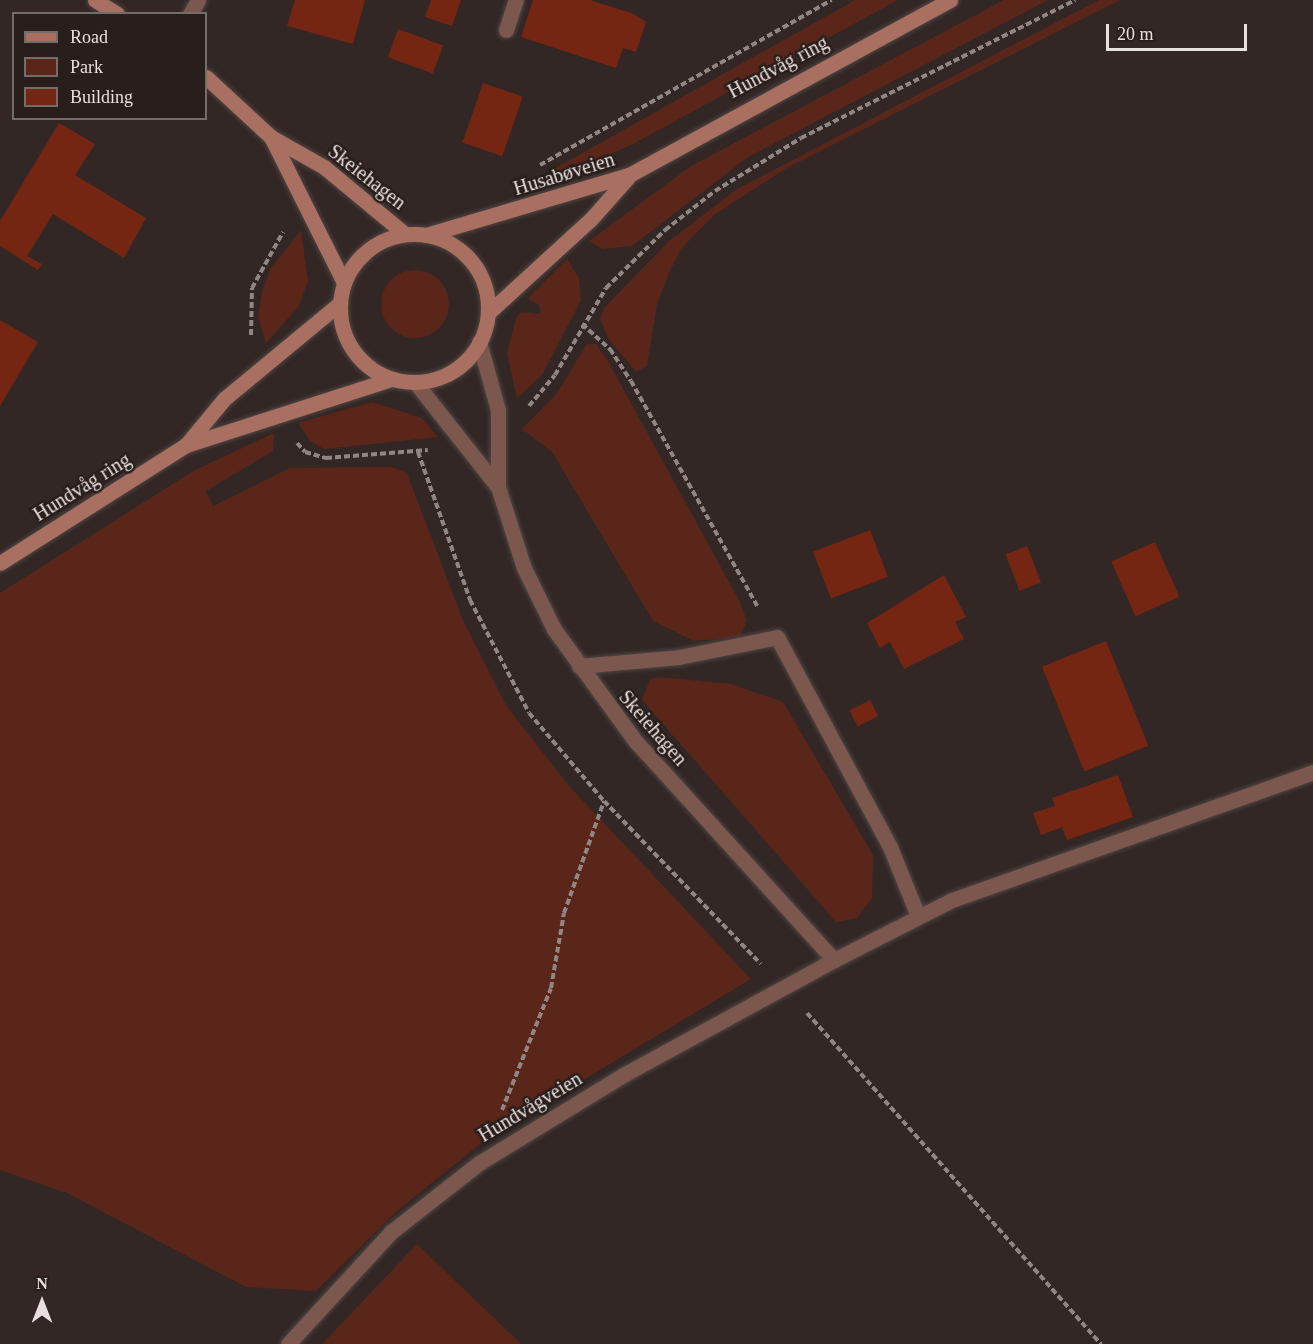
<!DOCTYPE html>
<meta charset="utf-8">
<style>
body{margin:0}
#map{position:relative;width:1313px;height:1344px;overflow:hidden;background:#322725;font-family:Georgia,serif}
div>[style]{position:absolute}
.green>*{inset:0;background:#5a2619}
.round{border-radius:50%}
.building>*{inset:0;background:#742613;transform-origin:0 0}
.path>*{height:4px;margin-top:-2px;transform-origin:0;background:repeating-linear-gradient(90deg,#908785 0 6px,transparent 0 9px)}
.roads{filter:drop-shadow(0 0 2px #4f4543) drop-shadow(0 0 2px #4f4543)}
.lane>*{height:15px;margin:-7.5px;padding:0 7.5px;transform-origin:7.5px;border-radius:7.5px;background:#7b574e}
.street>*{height:15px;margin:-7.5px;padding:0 7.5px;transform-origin:7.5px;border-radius:7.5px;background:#7b574e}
.secondary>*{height:15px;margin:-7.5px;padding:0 7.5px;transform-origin:7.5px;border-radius:7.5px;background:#a96f60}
.secondary>.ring{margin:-7.5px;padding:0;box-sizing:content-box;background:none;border:15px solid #a96f60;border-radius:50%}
span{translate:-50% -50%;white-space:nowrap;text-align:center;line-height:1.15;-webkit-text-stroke:5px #281e1b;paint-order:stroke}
.street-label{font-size:20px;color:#e7e0de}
.legend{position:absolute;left:12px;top:12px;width:195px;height:108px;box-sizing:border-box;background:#281e1b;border:2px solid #746c69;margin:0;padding:8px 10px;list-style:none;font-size:18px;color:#e7e0de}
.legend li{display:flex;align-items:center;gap:12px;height:30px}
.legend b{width:30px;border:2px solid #746c69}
.north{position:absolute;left:12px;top:1272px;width:60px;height:60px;-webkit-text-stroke:4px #281e1b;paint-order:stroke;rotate:0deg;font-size:16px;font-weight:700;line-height:24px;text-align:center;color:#e7e0de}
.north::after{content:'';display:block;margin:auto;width:21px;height:27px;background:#e7e0de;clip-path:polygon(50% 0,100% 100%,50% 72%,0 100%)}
.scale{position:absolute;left:1106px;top:24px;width:141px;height:27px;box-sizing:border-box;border:3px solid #e7e0de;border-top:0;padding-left:8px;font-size:18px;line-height:21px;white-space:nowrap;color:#e7e0de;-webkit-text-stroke:4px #281e1b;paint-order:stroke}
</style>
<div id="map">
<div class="green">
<div style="clip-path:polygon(855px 0,898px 0,633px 144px,549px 182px,552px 170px)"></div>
<div style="clip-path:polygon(1004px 0,1048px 0,748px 157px,632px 246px,603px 249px,589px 241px,691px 166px)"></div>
<div style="clip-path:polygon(1099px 0,1120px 0,785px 169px,714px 215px,681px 249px,669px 273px,657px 304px,647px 366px,636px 372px,608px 338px,600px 319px,604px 308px,669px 241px,737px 189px)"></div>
<div style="clip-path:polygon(301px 230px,308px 281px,299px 306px,266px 343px,258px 317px,262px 291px,271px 268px)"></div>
<div style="clip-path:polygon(567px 259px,579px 278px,581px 300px,542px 375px,517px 398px,507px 354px,516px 318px,521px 312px,540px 314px,540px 306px,528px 298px)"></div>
<div class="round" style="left:381px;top:270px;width:68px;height:68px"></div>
<div style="clip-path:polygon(587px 344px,596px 344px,609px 363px,740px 602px,747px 621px,740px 637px,694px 641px,653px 621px,552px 452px,522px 429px,557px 393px)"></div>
<div style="clip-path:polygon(372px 402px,422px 418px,438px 437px,324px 449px,310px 441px,298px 423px)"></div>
<div style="clip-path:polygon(274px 433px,273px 451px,206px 491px,213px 506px,290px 468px,392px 467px,407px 473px,462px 618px,507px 707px,570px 787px,751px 979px,490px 1136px,397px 1211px,316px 1291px,246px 1287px,67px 1193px,0 1170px,0 593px,195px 470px)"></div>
<div style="clip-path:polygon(661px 677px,731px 684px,783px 702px,873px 855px,872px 898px,857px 918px,836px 922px,642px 700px,650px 679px)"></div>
<div style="clip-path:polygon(417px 1244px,521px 1344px,322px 1344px)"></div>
</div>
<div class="building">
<div style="clip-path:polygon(295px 0,365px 0,353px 44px,287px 26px)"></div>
<div style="clip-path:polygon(431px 0,461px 0,452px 26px,425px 17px)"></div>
<div style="clip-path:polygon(533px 0,590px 0,634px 14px,646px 22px,636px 52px,623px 48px,616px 68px,521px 37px)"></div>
<div style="left:398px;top:29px;width:48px;height:30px;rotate:20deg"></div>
<div style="left:483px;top:83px;width:42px;height:63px;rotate:19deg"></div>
<div style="clip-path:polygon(59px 123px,95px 144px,75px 175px,146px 218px,124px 258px,53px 214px,27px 256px,42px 264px,38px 270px,0 246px,0 221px)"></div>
<div style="clip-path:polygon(0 320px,38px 342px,0 406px)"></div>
<div style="left:870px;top:530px;width:50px;height:61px;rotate:69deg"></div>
<div style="left:1155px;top:542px;width:60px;height:48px;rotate:66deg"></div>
<div style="left:1027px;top:546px;width:39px;height:23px;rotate:69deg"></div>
<div style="clip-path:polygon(944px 575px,966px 617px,955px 622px,964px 639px,904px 669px,890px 642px,880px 648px,867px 623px)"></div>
<div style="left:1106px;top:641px;width:113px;height:69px;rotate:68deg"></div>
<div style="left:870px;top:700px;width:18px;height:23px;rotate:63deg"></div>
<div style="clip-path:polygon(1118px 775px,1133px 817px,1067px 840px,1062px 827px,1041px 835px,1033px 813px,1055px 806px,1052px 798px)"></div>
</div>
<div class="path">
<div style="left:540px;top:165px;width:335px;rotate:-29.5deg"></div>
<div style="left:582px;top:324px;width:38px;rotate:42deg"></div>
<div style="left:610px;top:349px;width:38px;rotate:57deg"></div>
<div style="left:631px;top:381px;width:259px;rotate:60.7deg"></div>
<div style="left:251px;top:335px;width:47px;rotate:-88.8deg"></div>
<div style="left:252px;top:288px;width:64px;rotate:-61deg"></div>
<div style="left:529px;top:406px;width:40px;rotate:-50deg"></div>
<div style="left:555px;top:375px;width:101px;rotate:-59.6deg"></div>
<div style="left:606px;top:288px;width:83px;rotate:-44.5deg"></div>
<div style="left:665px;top:230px;width:63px;rotate:-38deg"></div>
<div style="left:715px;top:191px;width:101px;rotate:-31.6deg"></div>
<div style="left:801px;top:138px;width:307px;rotate:-26.7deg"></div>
<div style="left:297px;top:443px;width:12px;rotate:48deg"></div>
<div style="left:305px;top:452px;width:22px;rotate:16deg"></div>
<div style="left:326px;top:458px;width:102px;rotate:-4.5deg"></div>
<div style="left:418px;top:452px;width:157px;rotate:70.6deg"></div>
<div style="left:470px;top:600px;width:127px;rotate:62.4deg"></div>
<div style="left:529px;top:713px;width:116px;rotate:49.6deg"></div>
<div style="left:604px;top:801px;width:226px;rotate:46.1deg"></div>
<div style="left:807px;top:1013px;width:443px;rotate:48.4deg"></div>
<div style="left:502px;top:1110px;width:131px;rotate:-68.1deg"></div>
<div style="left:551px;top:988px;width:76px;rotate:-80.2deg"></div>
<div style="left:564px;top:913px;width:119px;rotate:-70.3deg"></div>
</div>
<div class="roads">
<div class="lane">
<div style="left:506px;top:30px;width:32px;rotate:-72deg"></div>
<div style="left:579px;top:666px;width:100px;rotate:-5.1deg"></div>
<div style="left:679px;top:657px;width:100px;rotate:-11.5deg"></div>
<div style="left:777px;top:637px;width:238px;rotate:61.7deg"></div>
<div style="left:890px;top:847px;width:74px;rotate:67.9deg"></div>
<div style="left:834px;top:960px;width:132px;rotate:-27deg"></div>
<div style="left:952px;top:900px;width:383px;rotate:-19.5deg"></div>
</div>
<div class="street">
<div style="left:190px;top:14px;width:16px;rotate:-60deg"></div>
<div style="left:415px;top:382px;width:134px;rotate:51.7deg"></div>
<div style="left:288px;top:1344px;width:152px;rotate:-47.4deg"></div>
<div style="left:391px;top:1232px;width:112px;rotate:-38.1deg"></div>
<div style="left:479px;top:1163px;width:169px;rotate:-31.4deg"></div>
<div style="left:623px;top:1075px;width:240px;rotate:-28.6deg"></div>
<div style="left:834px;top:960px;width:294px;rotate:-132.2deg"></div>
<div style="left:636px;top:742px;width:140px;rotate:-126deg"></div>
<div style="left:554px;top:629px;width:68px;rotate:-116.2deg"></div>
<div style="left:524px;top:568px;width:85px;rotate:-107.8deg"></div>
<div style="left:498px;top:487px;width:77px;rotate:-90deg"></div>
<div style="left:498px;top:410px;width:71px;rotate:-105.6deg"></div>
</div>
<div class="secondary">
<div style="left:95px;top:0;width:26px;rotate:32deg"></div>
<div style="left:206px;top:77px;width:88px;rotate:42.7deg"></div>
<div style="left:271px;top:137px;width:61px;rotate:29.5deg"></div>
<div style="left:324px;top:167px;width:105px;rotate:39.6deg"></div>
<div style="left:271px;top:137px;width:163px;rotate:63.4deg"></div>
<div class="ring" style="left:340px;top:234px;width:133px;height:133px"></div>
<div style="left:426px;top:235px;width:212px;rotate:-16.5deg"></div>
<div style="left:629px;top:175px;width:366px;rotate:-28.6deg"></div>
<div style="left:488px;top:313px;width:139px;rotate:-42.4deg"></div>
<div style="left:591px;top:219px;width:57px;rotate:-48.5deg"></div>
<div style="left:186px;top:445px;width:60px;rotate:-50.4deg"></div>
<div style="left:224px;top:399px;width:151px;rotate:-39.6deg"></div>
<div style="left:0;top:563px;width:220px;rotate:-32.4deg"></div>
<div style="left:186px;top:445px;width:216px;rotate:-17.8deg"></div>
</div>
</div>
<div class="street-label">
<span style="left:778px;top:67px;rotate:-28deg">Hundvåg ring</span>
<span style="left:564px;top:174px;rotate:-17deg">Husabøveien</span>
<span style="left:367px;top:177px;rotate:38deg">Skeiehagen</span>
<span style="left:82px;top:487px;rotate:-32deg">Hundvåg ring</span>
<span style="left:653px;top:728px;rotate:49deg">Skeiehagen</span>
<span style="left:530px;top:1107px;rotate:-31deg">Hundvågveien</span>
</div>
<ul class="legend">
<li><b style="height:8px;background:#a96f60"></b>Road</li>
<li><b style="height:16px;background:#5a2619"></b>Park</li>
<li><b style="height:16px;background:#742613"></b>Building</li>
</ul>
<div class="north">N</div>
<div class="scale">20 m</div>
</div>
